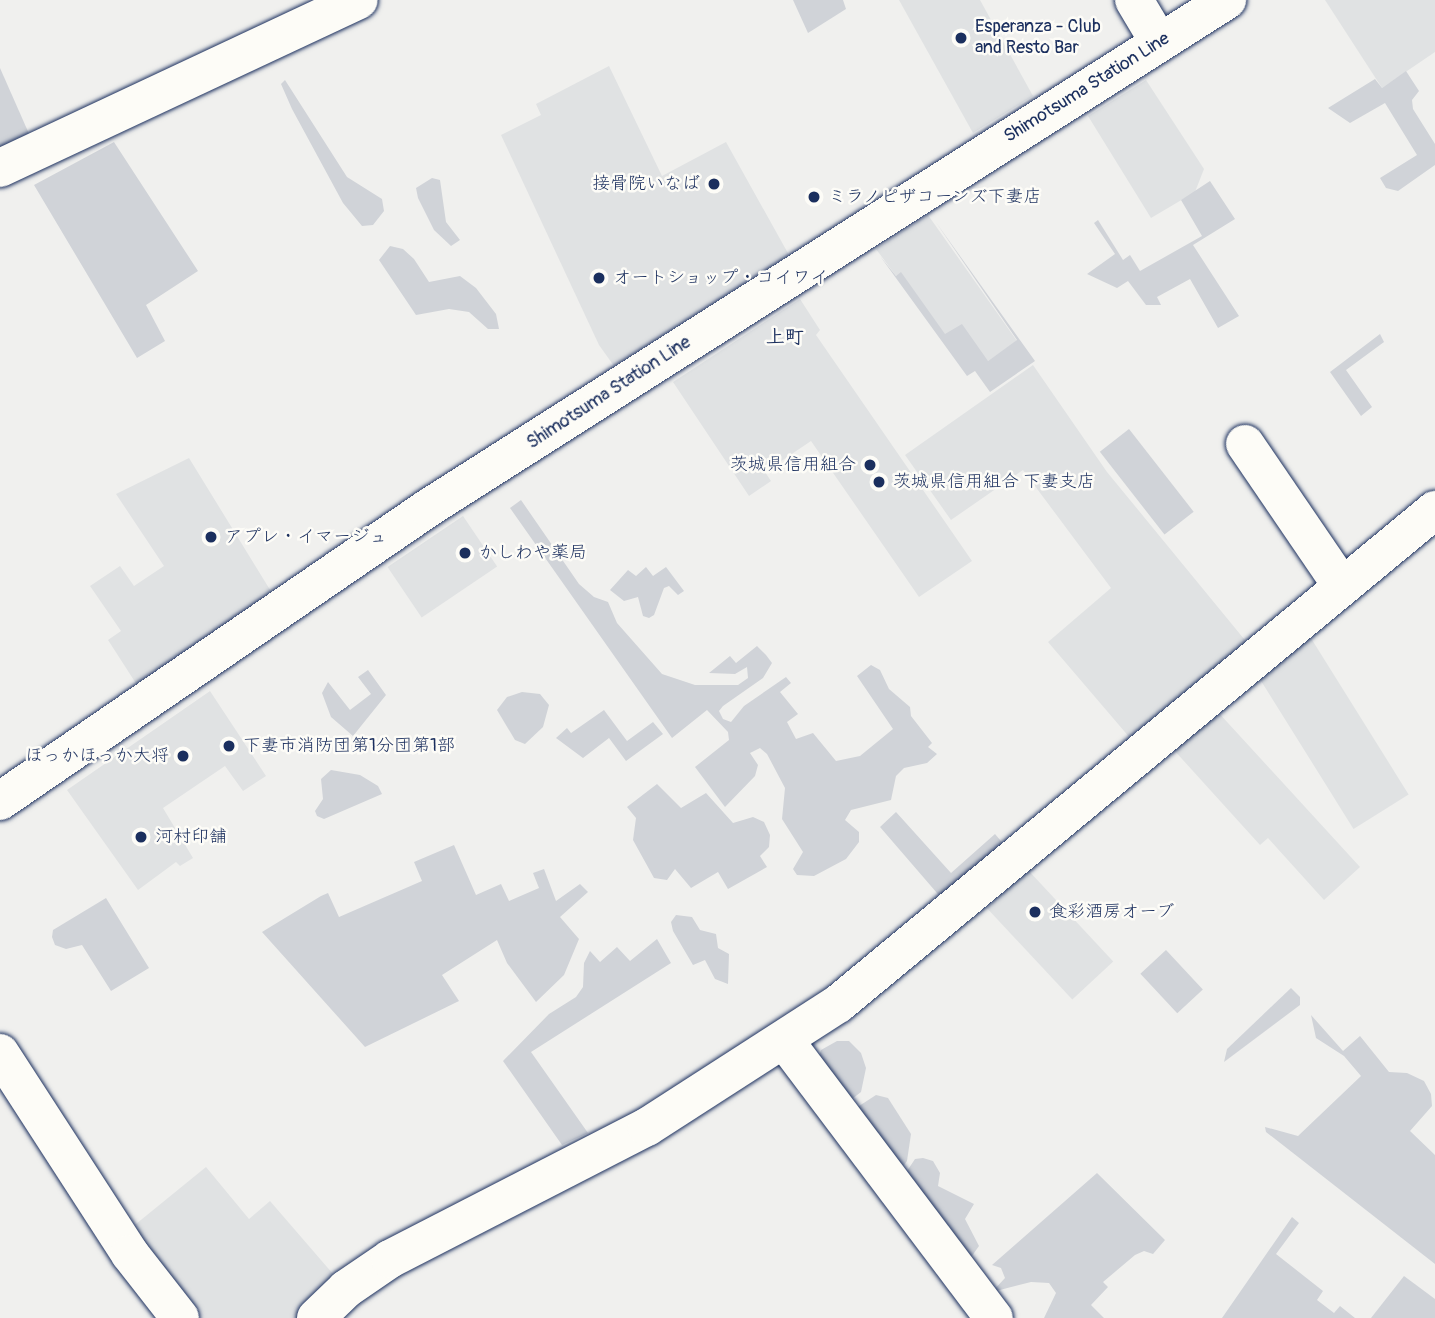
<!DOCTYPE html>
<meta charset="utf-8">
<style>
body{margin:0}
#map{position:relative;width:1435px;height:1318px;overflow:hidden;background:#f0f0ee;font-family:Pangolin,"Klee One",sans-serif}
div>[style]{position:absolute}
.built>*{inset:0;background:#e0e2e3;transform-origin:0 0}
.green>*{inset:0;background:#d0d3d8;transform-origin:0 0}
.roads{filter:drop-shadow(0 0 2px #1b2f5e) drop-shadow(0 0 2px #1b2f5e)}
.minor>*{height:38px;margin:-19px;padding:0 19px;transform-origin:19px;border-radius:19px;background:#fdfcf7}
.major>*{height:38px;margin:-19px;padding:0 19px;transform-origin:19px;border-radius:19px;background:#fdfcf7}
.dots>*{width:19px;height:19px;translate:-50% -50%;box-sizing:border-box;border:4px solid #fdfcf7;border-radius:50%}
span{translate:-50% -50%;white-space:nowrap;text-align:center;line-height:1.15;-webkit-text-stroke:5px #fdfcf7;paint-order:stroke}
.poi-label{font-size:18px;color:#1b2f5e}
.left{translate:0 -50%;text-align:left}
.right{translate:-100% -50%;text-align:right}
.street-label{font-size:18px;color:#1b2f5e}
.neighbourhood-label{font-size:19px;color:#1b2f5e;font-weight:700}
</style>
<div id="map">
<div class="built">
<div style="clip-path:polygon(899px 0,980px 0,1033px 96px,973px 133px)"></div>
<div style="clip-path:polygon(1325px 0,1435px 0,1435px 52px,1382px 88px)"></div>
<div style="clip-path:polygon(609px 66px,662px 176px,726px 142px,789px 255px,614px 366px,599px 345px,501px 135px,541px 115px,536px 104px)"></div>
<div style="clip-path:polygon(1146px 80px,1204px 169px,1195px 192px,1151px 218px,1088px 116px)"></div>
<div style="clip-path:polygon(928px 215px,1017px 341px,988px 361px,945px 335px,901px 273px,896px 276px,876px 249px)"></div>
<div style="clip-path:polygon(800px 299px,820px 330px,816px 335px,972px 561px,919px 597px,811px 441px,765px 472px,771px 481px,749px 496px,673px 382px)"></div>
<div style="clip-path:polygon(1033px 365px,1107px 472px,1258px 656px,1142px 752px,1048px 642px,1111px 588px,1023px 470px,951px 520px,905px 455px)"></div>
<div style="clip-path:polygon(189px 458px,272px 593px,137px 685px,108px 640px,121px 631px,90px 586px,120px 566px,134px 586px,164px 566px,116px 494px)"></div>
<div style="left:463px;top:516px;width:61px;height:91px;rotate:56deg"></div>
<div style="left:1309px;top:635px;width:188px;height:65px;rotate:58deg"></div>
<div style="clip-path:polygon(210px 691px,266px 776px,243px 791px,225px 766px,163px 808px,193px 858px,180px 866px,176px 862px,138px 890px,67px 790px)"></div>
<div style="clip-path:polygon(1217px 711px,1360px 867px,1324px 900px,1268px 838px,1260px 845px,1173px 749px)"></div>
<div style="left:1028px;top:870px;width:125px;height:56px;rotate:47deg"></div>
<div style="clip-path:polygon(206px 1167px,249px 1219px,270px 1201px,346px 1289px,316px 1318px,180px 1318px,120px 1237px)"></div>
</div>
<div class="green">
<div style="clip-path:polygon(793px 0,843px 0,846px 9px,808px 33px)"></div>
<div style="clip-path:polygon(0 68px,30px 136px,2px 149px,0 147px)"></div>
<div style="clip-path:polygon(1406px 71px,1419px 91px,1412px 100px,1413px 109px,1435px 144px,1435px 165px,1398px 191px,1386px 188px,1380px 178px,1417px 155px,1385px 103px,1350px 123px,1328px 108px,1375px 79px,1382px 88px)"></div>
<div style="clip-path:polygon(285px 80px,347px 177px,382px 199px,384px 211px,373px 225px,362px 226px,343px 203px,292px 109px,281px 84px)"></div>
<div style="clip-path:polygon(114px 142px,198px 271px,146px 305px,165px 341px,137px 358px,34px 185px)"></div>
<div style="clip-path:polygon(432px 178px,440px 180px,446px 222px,460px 240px,451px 246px,434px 230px,418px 198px,416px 188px)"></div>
<div style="clip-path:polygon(1210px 181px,1235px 219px,1193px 245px,1239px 316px,1218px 328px,1190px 279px,1157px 297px,1161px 305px,1146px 305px,1128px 281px,1117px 288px,1087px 274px,1115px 254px,1094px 223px,1098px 220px,1123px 260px,1130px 255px,1140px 271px,1202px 236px,1181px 200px)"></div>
<div style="clip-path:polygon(935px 221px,1035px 361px,990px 392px,975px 371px,967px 376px,880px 256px,896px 276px,901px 272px,945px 334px,962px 324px,988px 361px,1017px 340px)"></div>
<div style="clip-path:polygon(390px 246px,403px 249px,414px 259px,429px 282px,460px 276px,476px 288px,496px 314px,499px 329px,488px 329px,469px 312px,449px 309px,416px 315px,379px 260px)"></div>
<div style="clip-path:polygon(1380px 334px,1384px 342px,1346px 370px,1372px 407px,1361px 416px,1330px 372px)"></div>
<div style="left:1129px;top:429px;width:105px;height:37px;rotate:52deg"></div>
<div style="clip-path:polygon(521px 500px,579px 584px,594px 597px,608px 602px,617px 623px,662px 674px,695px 685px,738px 685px,748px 678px,747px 667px,735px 674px,709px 673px,730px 656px,736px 663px,757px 646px,766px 655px,772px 663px,763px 678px,723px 706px,719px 711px,723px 719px,731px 722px,744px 706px,786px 677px,791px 683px,780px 692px,798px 714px,787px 722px,796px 739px,813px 733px,836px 761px,860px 756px,893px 729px,857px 676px,871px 665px,880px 670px,889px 689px,910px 707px,911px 716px,932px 743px,928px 747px,937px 754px,927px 763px,904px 768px,896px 776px,891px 800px,851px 810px,845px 820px,859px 832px,859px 842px,846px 859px,814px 876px,797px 875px,793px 869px,803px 852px,782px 819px,785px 788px,767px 754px,760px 748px,750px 753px,758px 765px,755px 776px,725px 807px,695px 767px,729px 740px,728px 732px,707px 710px,672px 738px,510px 508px)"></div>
<div style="clip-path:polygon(646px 567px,653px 576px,666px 567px,684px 591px,678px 595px,669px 586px,664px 588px,654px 615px,649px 618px,643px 616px,638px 597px,624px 601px,610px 590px,628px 570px,636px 576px)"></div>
<div style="clip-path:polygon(368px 670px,386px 695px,353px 736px,331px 717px,322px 693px,328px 682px,350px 710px,371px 694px,358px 677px)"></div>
<div style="clip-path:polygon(522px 692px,540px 694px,549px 705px,543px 727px,525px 744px,515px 740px,497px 710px,507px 697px)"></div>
<div style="clip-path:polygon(604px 710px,627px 741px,653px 722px,663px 734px,626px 761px,609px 738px,583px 758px,556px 738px,567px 728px,571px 733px)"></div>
<div style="clip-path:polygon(331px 770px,360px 775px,378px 786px,382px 794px,324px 819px,317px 816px,315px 811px,323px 799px,321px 779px)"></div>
<div style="clip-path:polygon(657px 784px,681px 808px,706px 793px,733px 823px,753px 817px,764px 822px,770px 835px,769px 847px,760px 856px,767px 867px,728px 889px,718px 872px,691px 888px,675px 869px,667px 880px,654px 878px,633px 840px,636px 818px,627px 807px)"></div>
<div style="clip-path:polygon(896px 812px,951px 873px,995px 834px,1006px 847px,943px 900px,880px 827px)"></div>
<div style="clip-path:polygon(454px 845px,476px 895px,501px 884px,509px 901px,539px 888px,533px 873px,544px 869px,556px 901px,580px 884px,588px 892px,560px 917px,579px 939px,564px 975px,536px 1002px,507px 963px,497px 940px,442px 975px,459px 1001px,365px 1047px,262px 932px,321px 896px,328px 893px,339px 917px,422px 881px,414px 862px)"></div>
<div style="clip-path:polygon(106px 898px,149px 968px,111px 991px,82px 945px,66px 949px,55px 945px,52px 937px,53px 930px)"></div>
<div style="clip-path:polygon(676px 915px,692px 917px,700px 930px,716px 934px,718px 948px,729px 954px,728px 984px,715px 979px,705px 960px,693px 965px,673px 931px,671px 922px)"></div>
<div style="clip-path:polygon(657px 939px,671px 963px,531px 1052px,588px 1133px,562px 1145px,503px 1061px,549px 1014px,576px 997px,583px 987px,584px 963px,590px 951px,600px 962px,617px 947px,630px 961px)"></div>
<div style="left:1166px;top:950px;width:54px;height:35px;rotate:47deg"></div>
<div style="clip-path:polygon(1291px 988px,1300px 997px,1300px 1005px,1224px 1062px,1227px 1049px)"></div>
<div style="clip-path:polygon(1311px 1015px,1343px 1051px,1360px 1036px,1389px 1072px,1407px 1073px,1424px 1081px,1431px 1094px,1432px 1106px,1410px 1131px,1435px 1155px,1435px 1264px,1266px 1132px,1265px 1127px,1298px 1136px,1361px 1076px,1344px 1056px,1316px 1038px)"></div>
<div style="clip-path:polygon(837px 1041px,849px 1041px,861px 1053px,866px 1068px,861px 1092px,852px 1099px,816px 1065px,821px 1050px)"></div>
<div style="clip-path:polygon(876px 1095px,888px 1098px,911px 1134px,907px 1161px,901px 1169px,856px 1108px)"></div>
<div style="clip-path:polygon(923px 1158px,933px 1161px,940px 1173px,938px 1186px,974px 1204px,965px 1219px,979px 1246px,969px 1260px,905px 1174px,915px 1159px)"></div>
<div style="clip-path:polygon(1097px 1173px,1165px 1240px,1153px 1254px,1144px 1251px,1135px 1255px,1103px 1282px,1108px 1287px,1091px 1305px,1104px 1318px,1044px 1318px,1056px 1293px,1049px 1283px,1031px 1282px,992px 1292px,1005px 1278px,1001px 1268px,992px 1265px)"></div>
<div style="clip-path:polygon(1292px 1217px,1299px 1223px,1276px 1254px,1323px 1291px,1317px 1300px,1334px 1313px,1340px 1306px,1355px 1318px,1222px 1318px)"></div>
<div style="clip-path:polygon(1404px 1276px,1435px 1299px,1435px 1318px,1371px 1318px)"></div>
</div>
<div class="roads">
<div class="minor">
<div style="left:1134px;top:0;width:49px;rotate:59.2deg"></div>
<div style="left:0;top:168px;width:396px;rotate:-25.1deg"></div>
<div style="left:1245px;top:444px;width:172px;rotate:55.7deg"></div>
<div style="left:785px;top:1041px;width:347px;rotate:53deg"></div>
<div style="left:0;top:1053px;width:239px;rotate:57.1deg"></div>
<div style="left:130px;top:1254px;width:81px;rotate:52deg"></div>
<div style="left:316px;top:1318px;width:42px;rotate:-44deg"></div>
<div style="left:346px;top:1289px;width:53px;rotate:-34.3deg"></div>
<div style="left:390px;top:1259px;width:289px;rotate:-27.2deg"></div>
<div style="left:647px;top:1127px;width:227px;rotate:-32.8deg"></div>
<div style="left:838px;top:1004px;width:775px;rotate:-39.61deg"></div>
</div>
<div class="major">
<div style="left:0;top:801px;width:519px;rotate:-34.39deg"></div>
<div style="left:428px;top:508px;width:947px;rotate:-32.45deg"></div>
</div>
</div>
<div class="dots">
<div style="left:961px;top:38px;background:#1b2f5e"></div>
<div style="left:714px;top:184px;background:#1b2f5e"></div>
<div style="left:814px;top:197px;background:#1b2f5e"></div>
<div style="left:599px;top:278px;background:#1b2f5e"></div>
<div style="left:870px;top:465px;background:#1b2f5e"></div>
<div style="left:879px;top:482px;background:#1b2f5e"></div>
<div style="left:211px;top:537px;background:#1b2f5e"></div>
<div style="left:465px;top:553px;background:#1b2f5e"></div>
<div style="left:229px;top:746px;background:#1b2f5e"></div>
<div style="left:183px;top:756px;background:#1b2f5e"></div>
<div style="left:141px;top:837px;background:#1b2f5e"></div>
<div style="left:1035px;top:912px;background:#1b2f5e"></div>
</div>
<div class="poi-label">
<span class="left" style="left:975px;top:38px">Esperanza - Club<br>and Resto Bar</span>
<span class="right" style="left:700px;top:184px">接骨院いなば</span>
<span class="left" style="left:828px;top:197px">ミラノピザコーンズ下妻店</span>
<span class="left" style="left:613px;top:278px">オートショップ・コイワイ</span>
<span class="right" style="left:856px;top:465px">茨城県信用組合</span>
<span class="left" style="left:893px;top:482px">茨城県信用組合 下妻支店</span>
<span class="left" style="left:225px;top:537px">アプレ・イマージュ</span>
<span class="left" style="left:479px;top:553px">かしわや薬局</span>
<span class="left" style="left:243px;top:746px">下妻市消防団第1分団第1部</span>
<span class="right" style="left:169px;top:756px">ほっかほっか大将</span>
<span class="left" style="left:155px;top:837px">河村印舗</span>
<span class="left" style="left:1049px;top:912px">食彩酒房オーブ</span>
</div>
<div class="street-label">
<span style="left:1087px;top:88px;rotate:-32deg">Shimotsuma Station Line</span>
<span style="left:609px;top:393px;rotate:-33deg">Shimotsuma Station Line</span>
</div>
<div class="neighbourhood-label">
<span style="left:785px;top:338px">上町</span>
</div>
</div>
